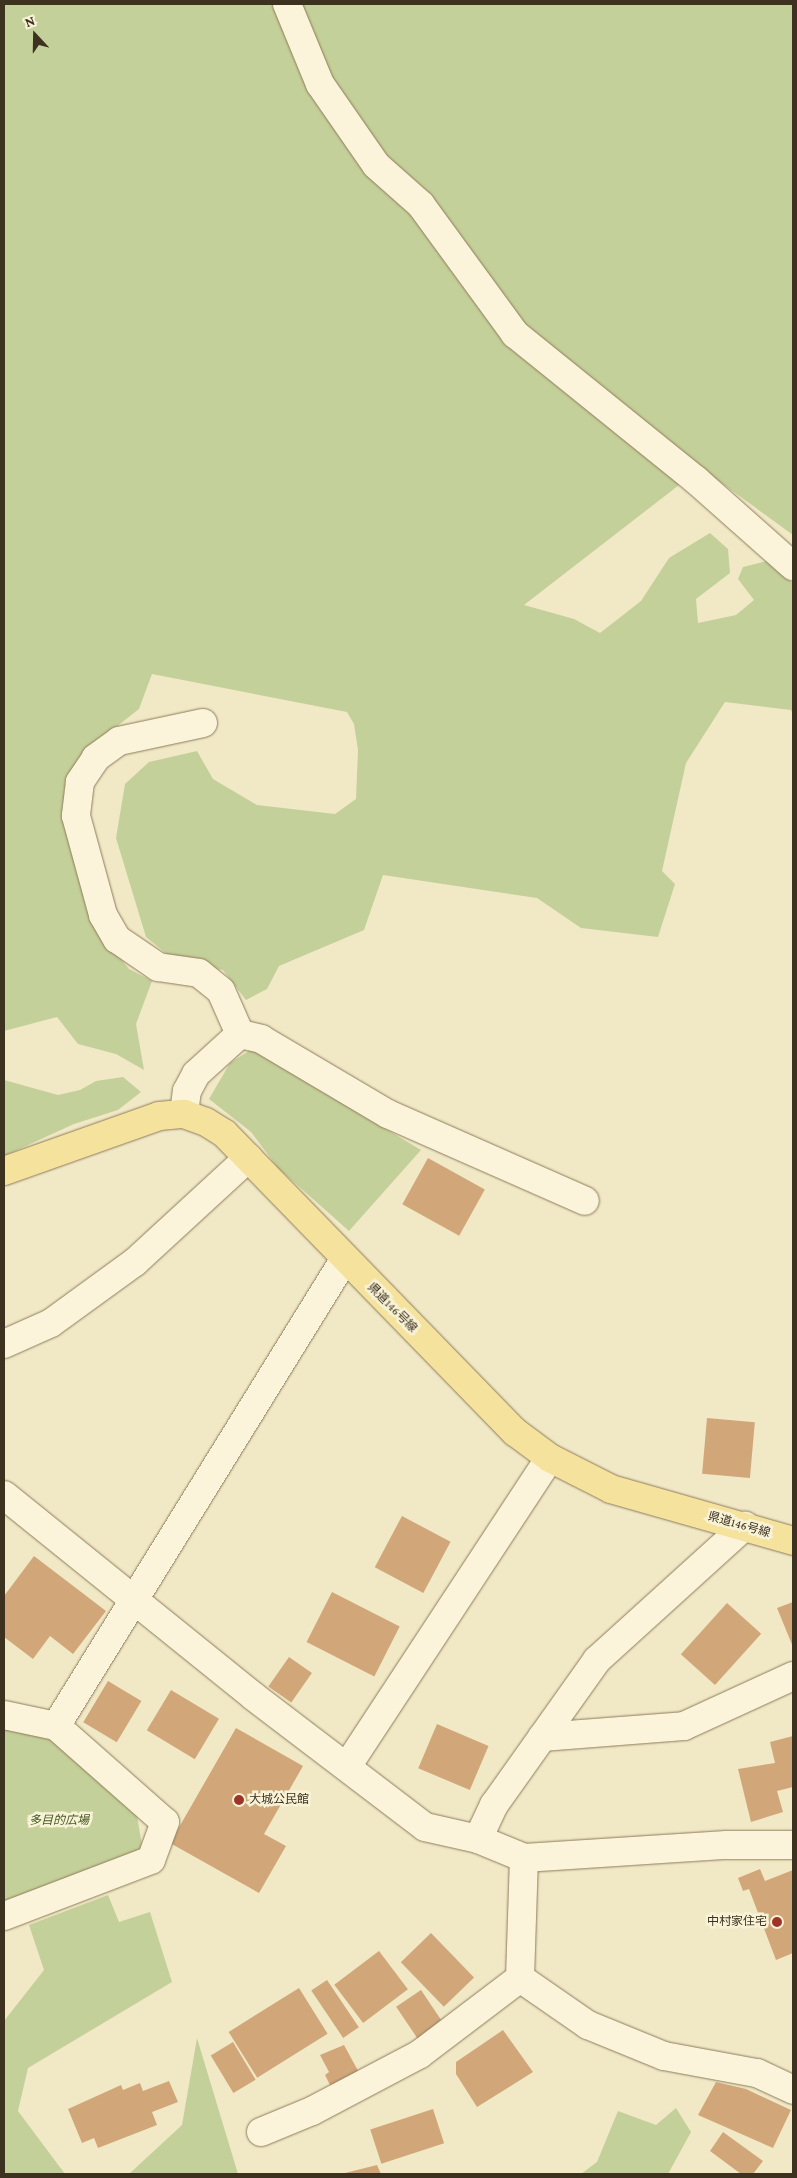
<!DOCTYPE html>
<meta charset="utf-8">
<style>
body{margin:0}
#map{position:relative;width:797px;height:2178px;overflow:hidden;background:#f1e9c6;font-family:"Crimson Pro","Noto Sans JP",serif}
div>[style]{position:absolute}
.green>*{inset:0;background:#c4d099}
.building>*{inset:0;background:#d1a77a;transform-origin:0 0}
.roads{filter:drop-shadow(0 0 1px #8e7b5a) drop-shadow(0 0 1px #8e7b5a)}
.minor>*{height:28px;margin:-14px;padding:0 14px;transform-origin:14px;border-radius:14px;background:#fbf4db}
.major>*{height:28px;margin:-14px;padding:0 14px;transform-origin:14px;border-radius:14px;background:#f5e39d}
.dots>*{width:14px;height:14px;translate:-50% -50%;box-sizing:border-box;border:2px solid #f8f2d7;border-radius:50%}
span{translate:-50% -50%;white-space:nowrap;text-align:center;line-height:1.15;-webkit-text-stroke:5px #f8f2d7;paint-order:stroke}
.street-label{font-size:12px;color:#3d311f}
.poi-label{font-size:12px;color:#3d311f}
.left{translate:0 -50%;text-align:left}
.right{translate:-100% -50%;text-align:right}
.park-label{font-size:12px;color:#475b24;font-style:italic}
.frame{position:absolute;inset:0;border:5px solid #3d311f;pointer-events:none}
.north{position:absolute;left:10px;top:10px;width:50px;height:50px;-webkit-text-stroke:4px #f8f2d7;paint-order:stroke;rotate:339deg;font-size:14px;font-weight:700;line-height:20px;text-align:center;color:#3d311f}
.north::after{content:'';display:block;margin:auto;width:18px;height:22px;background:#3d311f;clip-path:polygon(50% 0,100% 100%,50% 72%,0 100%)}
</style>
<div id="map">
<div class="green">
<div style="clip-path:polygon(4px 4px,793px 4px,793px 535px,701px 468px,524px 605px,574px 619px,600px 633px,641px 601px,669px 558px,710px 533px,728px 549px,730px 573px,696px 599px,698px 623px,736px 615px,754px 600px,738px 579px,743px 567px,771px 560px,793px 584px,793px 715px,791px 710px,725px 702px,686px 763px,662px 871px,675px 884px,658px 937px,581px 928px,537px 898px,383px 875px,364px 930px,279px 966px,267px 989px,246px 1000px,223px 970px,173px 959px,146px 937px,116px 838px,125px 784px,149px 762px,197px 751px,213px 779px,257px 805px,335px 814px,356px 799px,358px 750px,354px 724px,347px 712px,152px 674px,139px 709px,93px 745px,64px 790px,76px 864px,93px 924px,129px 969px,152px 981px,136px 1024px,144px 1070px,116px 1054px,78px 1044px,57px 1017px,4px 1031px)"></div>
<div style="clip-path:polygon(252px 1049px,421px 1150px,349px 1231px,278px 1168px,251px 1132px,209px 1099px,230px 1063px)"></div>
<div style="clip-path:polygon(123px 1077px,141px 1092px,118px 1110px,74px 1124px,4px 1156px,4px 1080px,58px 1095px,80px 1090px,96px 1081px)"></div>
<div style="clip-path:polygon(4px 1726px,43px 1733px,137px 1816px,143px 1851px,4px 1901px)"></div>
<div style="clip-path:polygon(108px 1895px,119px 1922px,150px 1912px,172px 1982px,28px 2068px,18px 2111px,65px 2174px,4px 2174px,4px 2021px,44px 1970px,29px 1925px)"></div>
<div style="clip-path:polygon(197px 2038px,238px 2174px,129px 2174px,182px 2125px)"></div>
<div style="clip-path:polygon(676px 2108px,691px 2132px,668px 2174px,581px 2174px,597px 2162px,618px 2111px,656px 2125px)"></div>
</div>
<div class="building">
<div style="left:428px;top:1158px;width:65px;height:53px;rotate:29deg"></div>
<div style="left:707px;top:1418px;width:48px;height:56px;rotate:5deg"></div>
<div style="left:402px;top:1516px;width:55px;height:58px;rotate:28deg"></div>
<div style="clip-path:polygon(34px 1556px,106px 1611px,73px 1654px,50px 1636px,33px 1659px,4px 1637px,4px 1596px)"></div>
<div style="left:332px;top:1592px;width:76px;height:56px;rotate:27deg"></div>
<div style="clip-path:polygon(793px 1602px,793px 1647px,777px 1608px)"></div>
<div style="left:727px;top:1603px;width:46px;height:69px;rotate:42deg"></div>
<div style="left:289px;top:1657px;width:28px;height:36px;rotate:35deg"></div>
<div style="left:108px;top:1681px;width:39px;height:48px;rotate:31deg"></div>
<div style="left:171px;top:1690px;width:56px;height:47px;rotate:31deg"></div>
<div style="left:437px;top:1724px;width:56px;height:48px;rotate:23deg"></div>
<div style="clip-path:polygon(236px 1728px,303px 1766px,264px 1834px,286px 1846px,259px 1893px,170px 1843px)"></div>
<div style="clip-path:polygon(793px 1736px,793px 1787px,777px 1791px,783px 1812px,751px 1822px,738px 1769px,775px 1763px,770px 1742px)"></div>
<div style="clip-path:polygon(760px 1869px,765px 1881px,793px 1870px,793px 1953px,776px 1960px,749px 1889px,743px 1891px,738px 1878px)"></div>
<div style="left:431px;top:1933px;width:62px;height:42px;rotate:46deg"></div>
<div style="left:379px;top:1951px;width:48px;height:56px;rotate:53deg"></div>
<div style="left:327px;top:1980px;width:57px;height:19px;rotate:56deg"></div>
<div style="left:299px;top:1988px;width:54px;height:83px;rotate:58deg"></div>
<div style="left:421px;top:1990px;width:46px;height:30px;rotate:56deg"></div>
<div style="clip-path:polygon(503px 2030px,533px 2072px,477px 2107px,456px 2074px,456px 2062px)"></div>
<div style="left:233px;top:2042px;width:44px;height:26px;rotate:59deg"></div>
<div style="clip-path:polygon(344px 2045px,362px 2078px,334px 2093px,325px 2075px,329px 2072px,320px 2055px)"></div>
<div style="clip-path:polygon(169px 2081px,178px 2102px,152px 2112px,157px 2125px,98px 2148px,94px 2138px,82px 2143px,68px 2109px,121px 2085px,123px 2090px,140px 2083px,143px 2091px)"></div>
<div style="clip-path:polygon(716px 2082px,746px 2089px,791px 2110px,773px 2148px,698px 2115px)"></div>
<div style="left:433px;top:2109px;width:36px;height:66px;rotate:72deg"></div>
<div style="clip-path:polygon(723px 2132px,763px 2161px,753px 2174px,741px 2174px,710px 2151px)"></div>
<div style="clip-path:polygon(377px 2165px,381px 2174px,341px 2174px)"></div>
</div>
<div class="roads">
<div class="minor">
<div style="left:287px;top:4px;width:87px;rotate:67.6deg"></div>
<div style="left:320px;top:84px;width:98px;rotate:55.3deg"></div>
<div style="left:376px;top:165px;width:60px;rotate:41.6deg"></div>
<div style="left:421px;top:205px;width:160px;rotate:53.9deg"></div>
<div style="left:515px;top:334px;width:233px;rotate:38.9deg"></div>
<div style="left:696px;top:480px;width:130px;rotate:41.6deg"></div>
<div style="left:203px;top:723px;width:86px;rotate:167.9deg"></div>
<div style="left:119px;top:741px;width:29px;rotate:144deg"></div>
<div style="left:96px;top:758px;width:29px;rotate:124deg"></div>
<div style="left:80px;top:782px;width:34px;rotate:97deg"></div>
<div style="left:76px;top:816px;width:103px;rotate:74.7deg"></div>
<div style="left:103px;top:915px;width:28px;rotate:60deg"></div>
<div style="left:117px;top:939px;width:50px;rotate:34.3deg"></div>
<div style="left:158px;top:967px;width:41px;rotate:8.3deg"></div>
<div style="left:199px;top:973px;width:28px;rotate:39deg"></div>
<div style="left:221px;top:991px;width:47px;rotate:66.2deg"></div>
<div style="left:184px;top:1114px;width:23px;rotate:-83deg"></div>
<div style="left:187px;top:1091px;width:19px;rotate:-62deg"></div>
<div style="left:196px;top:1074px;width:59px;rotate:-42.3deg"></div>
<div style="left:240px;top:1034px;width:22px;rotate:13deg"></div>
<div style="left:261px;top:1039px;width:147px;rotate:30.6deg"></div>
<div style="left:388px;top:1114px;width:215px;rotate:23.8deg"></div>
<div style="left:4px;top:1344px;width:51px;rotate:-24.1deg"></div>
<div style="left:51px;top:1323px;width:104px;rotate:-36deg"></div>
<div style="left:135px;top:1262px;width:154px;rotate:-42.6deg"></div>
<div style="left:4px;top:1495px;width:320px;rotate:38.9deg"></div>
<div style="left:253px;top:1696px;width:216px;rotate:37.3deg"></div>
<div style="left:425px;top:1827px;width:54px;rotate:12.8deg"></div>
<div style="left:478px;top:1839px;width:50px;rotate:22.4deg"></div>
<div style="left:524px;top:1858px;width:203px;rotate:-3.7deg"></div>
<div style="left:727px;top:1845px;width:66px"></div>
<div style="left:4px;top:1715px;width:53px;rotate:11.9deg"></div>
<div style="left:56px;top:1726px;width:145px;rotate:41.4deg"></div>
<div style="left:165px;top:1822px;width:40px;rotate:110.2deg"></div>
<div style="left:151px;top:1860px;width:157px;rotate:159.1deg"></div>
<div style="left:56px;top:1726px;width:548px;rotate:-58.28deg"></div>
<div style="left:542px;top:1737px;width:142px;rotate:-4.4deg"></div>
<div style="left:684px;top:1726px;width:120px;rotate:-24.6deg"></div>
<div style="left:348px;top:1765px;width:367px;rotate:-56.7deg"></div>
<div style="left:478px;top:1839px;width:38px;rotate:-65deg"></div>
<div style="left:494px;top:1805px;width:178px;rotate:-54.6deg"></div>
<div style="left:597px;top:1660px;width:200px;rotate:-42.2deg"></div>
<div style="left:520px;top:1978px;width:83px;rotate:34.7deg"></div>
<div style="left:588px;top:2025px;width:82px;rotate:22.2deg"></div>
<div style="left:664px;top:2056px;width:95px;rotate:10.4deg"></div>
<div style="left:757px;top:2073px;width:40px;rotate:25deg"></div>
<div style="left:261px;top:2132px;width:55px;rotate:-22.4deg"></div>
<div style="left:312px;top:2111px;width:122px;rotate:-27.8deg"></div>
<div style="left:420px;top:2054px;width:126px;rotate:-37.2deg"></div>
<div style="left:520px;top:1978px;width:120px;rotate:-88.1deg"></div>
</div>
<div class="major">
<div style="left:4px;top:1171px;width:164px;rotate:-19.5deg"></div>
<div style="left:159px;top:1116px;width:25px;rotate:-5deg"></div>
<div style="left:184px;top:1114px;width:23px;rotate:20deg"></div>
<div style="left:206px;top:1122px;width:22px;rotate:32deg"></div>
<div style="left:225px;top:1134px;width:416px;rotate:45.8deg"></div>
<div style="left:515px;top:1432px;width:44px;rotate:36.6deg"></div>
<div style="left:550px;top:1458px;width:68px;rotate:26.9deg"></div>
<div style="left:611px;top:1489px;width:189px;rotate:15.9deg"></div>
</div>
</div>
<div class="dots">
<div style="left:239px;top:1800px;background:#a03327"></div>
<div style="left:777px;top:1922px;background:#a03327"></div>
</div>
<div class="street-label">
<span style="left:392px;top:1308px;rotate:45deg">県道146号線</span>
<span style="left:739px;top:1525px;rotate:16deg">県道146号線</span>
</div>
<div class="poi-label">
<span class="left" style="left:249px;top:1800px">大城公民館</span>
<span class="right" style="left:767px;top:1922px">中村家住宅</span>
</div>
<div class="park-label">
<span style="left:59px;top:1821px">多目的広場</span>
</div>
<div class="frame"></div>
<div class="north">N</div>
</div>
